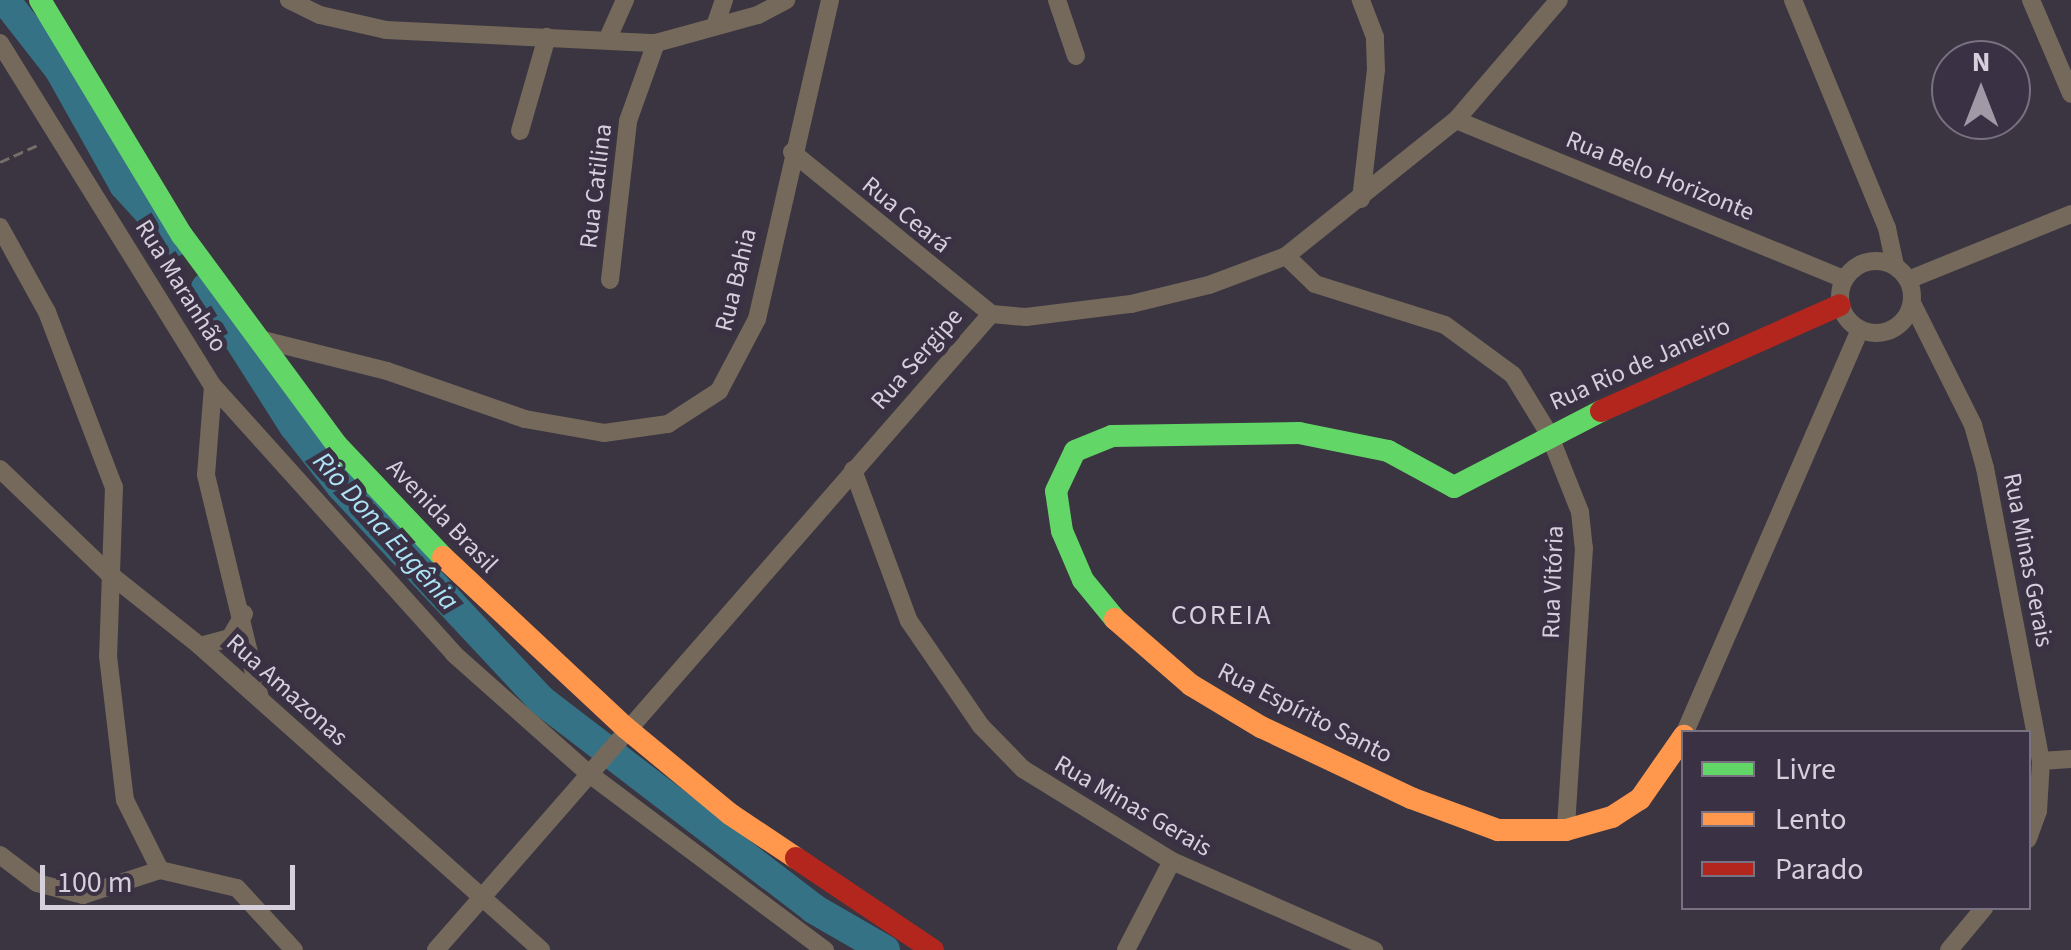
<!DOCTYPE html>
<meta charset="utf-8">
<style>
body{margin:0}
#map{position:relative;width:2071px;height:950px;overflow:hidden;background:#3a3540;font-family:"Source Sans 3",sans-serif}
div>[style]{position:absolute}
.river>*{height:30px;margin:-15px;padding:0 15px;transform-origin:15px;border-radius:15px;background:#357285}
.path>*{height:2.5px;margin-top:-1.25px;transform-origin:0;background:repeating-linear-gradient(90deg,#766e68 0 10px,transparent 0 15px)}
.street>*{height:18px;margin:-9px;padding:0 9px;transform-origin:9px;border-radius:9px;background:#74695b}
.street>.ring{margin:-9px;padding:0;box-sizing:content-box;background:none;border:18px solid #74695b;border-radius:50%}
.fast>*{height:22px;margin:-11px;padding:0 11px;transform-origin:11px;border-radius:11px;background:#63d668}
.slow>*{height:22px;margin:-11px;padding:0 11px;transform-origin:11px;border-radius:11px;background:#ff974d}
.jam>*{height:22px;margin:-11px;padding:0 11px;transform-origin:11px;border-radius:11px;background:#b3261e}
span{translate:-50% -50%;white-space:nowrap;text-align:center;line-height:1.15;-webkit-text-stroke:10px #3a3144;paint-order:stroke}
.street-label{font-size:25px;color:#d6d0dc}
.water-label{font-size:28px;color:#ace3f5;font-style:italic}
.neighbourhood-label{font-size:28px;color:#d6d0dc;letter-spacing:2.5px}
.legend{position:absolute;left:1681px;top:730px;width:350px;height:180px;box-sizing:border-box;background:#3a3144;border:2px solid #787181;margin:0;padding:12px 18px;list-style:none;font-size:30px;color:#d6d0dc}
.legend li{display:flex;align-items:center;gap:20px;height:50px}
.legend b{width:50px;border:2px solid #787181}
.north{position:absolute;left:1931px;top:40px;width:100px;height:100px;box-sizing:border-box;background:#3a3144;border:2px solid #787181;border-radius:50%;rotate:0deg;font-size:28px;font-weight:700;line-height:40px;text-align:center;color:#d6d0dc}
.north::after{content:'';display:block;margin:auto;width:35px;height:45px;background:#9f9aa5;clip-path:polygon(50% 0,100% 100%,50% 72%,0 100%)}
.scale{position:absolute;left:40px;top:865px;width:255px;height:45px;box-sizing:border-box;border:5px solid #d6d0dc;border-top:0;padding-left:12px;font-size:30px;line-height:35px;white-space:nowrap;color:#d6d0dc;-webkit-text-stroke:8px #3a3144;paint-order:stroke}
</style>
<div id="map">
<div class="river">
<div style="left:5px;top:0;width:88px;rotate:52deg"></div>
<div style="left:59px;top:69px;width:133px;rotate:60.7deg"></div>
<div style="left:124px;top:185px;width:76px;rotate:47.7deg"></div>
<div style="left:206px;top:288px;width:164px;rotate:57.5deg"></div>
<div style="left:294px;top:426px;width:76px;rotate:51.9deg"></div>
<div style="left:341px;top:486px;width:293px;rotate:46.9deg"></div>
<div style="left:541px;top:700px;width:344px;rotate:37.4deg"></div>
<div style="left:814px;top:909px;width:82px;rotate:30deg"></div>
</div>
<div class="path">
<div style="left:0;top:162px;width:44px;rotate:-24.2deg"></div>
</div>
<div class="street">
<div style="left:289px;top:0;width:34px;rotate:26deg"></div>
<div style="left:320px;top:15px;width:68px;rotate:12.8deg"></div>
<div style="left:386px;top:30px;width:270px;rotate:2.8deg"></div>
<div style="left:656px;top:43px;width:106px;rotate:-15.4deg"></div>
<div style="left:758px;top:15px;width:32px;rotate:-28deg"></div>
<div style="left:1057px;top:0;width:59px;rotate:71.3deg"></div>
<div style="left:1793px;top:0;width:247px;rotate:67.6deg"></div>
<div style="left:1887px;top:228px;width:39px;rotate:78deg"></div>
<div style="left:2031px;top:0;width:102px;rotate:66.9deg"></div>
<div style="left:715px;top:26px;width:28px;rotate:-71deg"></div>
<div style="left:608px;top:38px;width:42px;rotate:-65.9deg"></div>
<div style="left:0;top:43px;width:404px;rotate:58.2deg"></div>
<div style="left:213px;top:386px;width:89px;rotate:94.5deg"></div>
<div style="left:206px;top:475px;width:230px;rotate:76.4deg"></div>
<div style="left:1456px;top:120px;width:419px;rotate:22.3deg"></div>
<div style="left:520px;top:131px;width:98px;rotate:-74deg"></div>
<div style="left:792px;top:152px;width:257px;rotate:39.1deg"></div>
<div style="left:1361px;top:199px;width:130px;rotate:-83.4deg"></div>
<div style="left:1376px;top:70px;width:33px;rotate:-92deg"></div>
<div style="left:1375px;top:37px;width:40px;rotate:-111deg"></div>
<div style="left:0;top:227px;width:97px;rotate:61.1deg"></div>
<div style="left:47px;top:312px;width:187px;rotate:69.1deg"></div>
<div style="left:114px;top:487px;width:169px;rotate:92deg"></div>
<div style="left:108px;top:656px;width:145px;rotate:83.3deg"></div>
<div style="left:125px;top:800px;width:78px;rotate:63.4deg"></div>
<div style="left:160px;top:870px;width:79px;rotate:13.2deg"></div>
<div style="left:237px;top:888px;width:84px;rotate:47.4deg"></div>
<div style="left:1286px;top:256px;width:40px;rotate:44deg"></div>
<div style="left:1315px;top:284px;width:136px;rotate:17.5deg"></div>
<div style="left:1445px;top:325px;width:84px;rotate:36.3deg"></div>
<div style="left:1513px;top:375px;width:69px;rotate:58.6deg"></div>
<div style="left:1549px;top:434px;width:84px;rotate:68.3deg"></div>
<div style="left:1580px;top:512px;width:36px;rotate:84deg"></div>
<div style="left:1584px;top:548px;width:283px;rotate:93.7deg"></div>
<div class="ring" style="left:1840px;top:261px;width:54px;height:54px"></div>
<div style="left:610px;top:280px;width:160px;rotate:-83.5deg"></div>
<div style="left:628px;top:121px;width:83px;rotate:-70.3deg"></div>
<div style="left:1908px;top:280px;width:176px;rotate:-22deg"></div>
<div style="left:1912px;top:303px;width:136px;rotate:63.4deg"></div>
<div style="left:1973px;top:425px;width:45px;rotate:74.4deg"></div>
<div style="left:1985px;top:468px;width:298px;rotate:79.2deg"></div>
<div style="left:2041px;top:761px;width:50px;rotate:93.4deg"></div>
<div style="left:2038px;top:811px;width:30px;rotate:110deg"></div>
<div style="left:991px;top:314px;width:35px;rotate:5deg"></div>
<div style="left:1026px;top:317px;width:106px;rotate:-7.1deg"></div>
<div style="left:1131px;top:304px;width:80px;rotate:-13.7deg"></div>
<div style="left:1209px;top:285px;width:82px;rotate:-20.6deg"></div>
<div style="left:1286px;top:256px;width:218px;rotate:-38.7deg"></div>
<div style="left:1456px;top:120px;width:158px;rotate:-49.4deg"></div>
<div style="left:263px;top:340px;width:128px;rotate:14deg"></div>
<div style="left:387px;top:371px;width:146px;rotate:19.2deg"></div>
<div style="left:525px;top:419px;width:80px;rotate:10deg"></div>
<div style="left:604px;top:433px;width:65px;rotate:-8deg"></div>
<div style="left:668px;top:424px;width:61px;rotate:-32.9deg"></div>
<div style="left:719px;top:391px;width:81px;rotate:-62.2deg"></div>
<div style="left:757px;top:319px;width:327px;rotate:-77.1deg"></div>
<div style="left:213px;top:386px;width:360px;rotate:48deg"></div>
<div style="left:454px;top:654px;width:179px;rotate:41.6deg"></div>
<div style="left:588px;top:773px;width:296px;rotate:36.8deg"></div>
<div style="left:0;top:469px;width:149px;rotate:43.9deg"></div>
<div style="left:107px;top:572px;width:119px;rotate:38.5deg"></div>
<div style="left:200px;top:646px;width:457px;rotate:41.7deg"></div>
<div style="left:853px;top:470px;width:161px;rotate:69.7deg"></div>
<div style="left:909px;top:621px;width:127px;rotate:55.6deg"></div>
<div style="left:981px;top:726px;width:60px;rotate:45.7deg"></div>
<div style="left:1023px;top:769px;width:175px;rotate:31.7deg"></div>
<div style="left:1172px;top:861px;width:221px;rotate:23.8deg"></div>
<div style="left:200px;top:646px;width:31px;rotate:-15deg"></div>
<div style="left:230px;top:638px;width:28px;rotate:-60deg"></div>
<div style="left:1685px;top:732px;width:438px;rotate:-66.5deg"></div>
<div style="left:2041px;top:761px;width:30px;rotate:-4deg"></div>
<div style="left:0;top:855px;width:46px;rotate:37.1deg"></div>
<div style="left:37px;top:883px;width:48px;rotate:14.6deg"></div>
<div style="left:83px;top:895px;width:81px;rotate:-18deg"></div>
<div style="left:436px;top:950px;width:844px;rotate:-48.89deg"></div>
<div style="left:1126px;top:950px;width:100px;rotate:-62.7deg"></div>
<div style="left:1949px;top:950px;width:55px;rotate:-50.2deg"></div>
</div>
<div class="fast">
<div style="left:40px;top:0;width:275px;rotate:58.9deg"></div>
<div style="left:182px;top:235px;width:260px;rotate:53.6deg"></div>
<div style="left:336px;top:444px;width:156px;rotate:46.6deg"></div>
<div style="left:1115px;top:619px;width:50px;rotate:-129.4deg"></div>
<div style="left:1083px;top:580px;width:53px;rotate:-113.2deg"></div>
<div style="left:1062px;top:531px;width:40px;rotate:-98.5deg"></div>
<div style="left:1056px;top:491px;width:44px;rotate:-64.6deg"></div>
<div style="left:1075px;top:451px;width:40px;rotate:-22deg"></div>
<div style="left:1112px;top:436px;width:187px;rotate:-0.9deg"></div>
<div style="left:1299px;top:433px;width:91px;rotate:11.4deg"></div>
<div style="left:1388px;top:451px;width:75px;rotate:28.6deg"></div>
<div style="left:1454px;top:487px;width:165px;rotate:-27.3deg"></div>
</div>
<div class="slow">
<div style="left:443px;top:557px;width:250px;rotate:43.1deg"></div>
<div style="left:626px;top:728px;width:135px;rotate:39.6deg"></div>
<div style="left:730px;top:814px;width:79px;rotate:33.7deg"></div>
<div style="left:1115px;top:619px;width:101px;rotate:41deg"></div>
<div style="left:1191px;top:685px;width:82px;rotate:31deg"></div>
<div style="left:1261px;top:727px;width:166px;rotate:25.3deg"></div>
<div style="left:1411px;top:798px;width:93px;rotate:20.2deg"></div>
<div style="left:1498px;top:830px;width:68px"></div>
<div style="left:1566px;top:830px;width:48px;rotate:-15.8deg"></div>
<div style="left:1612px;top:817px;width:33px;rotate:-33deg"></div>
<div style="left:1640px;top:799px;width:77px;rotate:-55.1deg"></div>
</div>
<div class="jam">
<div style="left:1601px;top:411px;width:261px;rotate:-23.9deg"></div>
<div style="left:796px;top:858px;width:165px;rotate:33.9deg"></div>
</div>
<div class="street-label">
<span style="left:1660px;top:176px;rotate:22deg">Rua Belo Horizonte</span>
<span style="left:596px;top:186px;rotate:-83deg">Rua Catilina</span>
<span style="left:906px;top:215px;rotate:39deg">Rua Ceará</span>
<span style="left:736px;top:280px;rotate:-76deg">Rua Bahia</span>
<span style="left:181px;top:286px;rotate:58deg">Rua Maranhão</span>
<span style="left:917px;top:359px;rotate:-49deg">Rua Sergipe</span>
<span style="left:1640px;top:364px;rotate:-24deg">Rua Rio de Janeiro</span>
<span style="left:442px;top:516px;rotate:46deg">Avenida Brasil</span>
<span style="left:2028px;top:560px;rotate:79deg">Rua Minas Gerais</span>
<span style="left:1553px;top:582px;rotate:-88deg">Rua Vitória</span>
<span style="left:287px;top:690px;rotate:42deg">Rua Amazonas</span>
<span style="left:1305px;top:713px;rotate:27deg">Rua Espírito Santo</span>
<span style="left:1133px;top:806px;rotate:30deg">Rua Minas Gerais</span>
</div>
<div class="water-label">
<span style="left:386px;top:531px;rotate:48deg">Rio Dona Eugênia</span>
</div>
<div class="neighbourhood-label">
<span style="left:1222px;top:615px">COREIA</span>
</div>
<ul class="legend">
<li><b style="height:12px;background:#63d668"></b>Livre</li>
<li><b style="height:12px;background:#ff974d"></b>Lento</li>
<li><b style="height:12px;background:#b3261e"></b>Parado</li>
</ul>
<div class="north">N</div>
<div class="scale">100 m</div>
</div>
